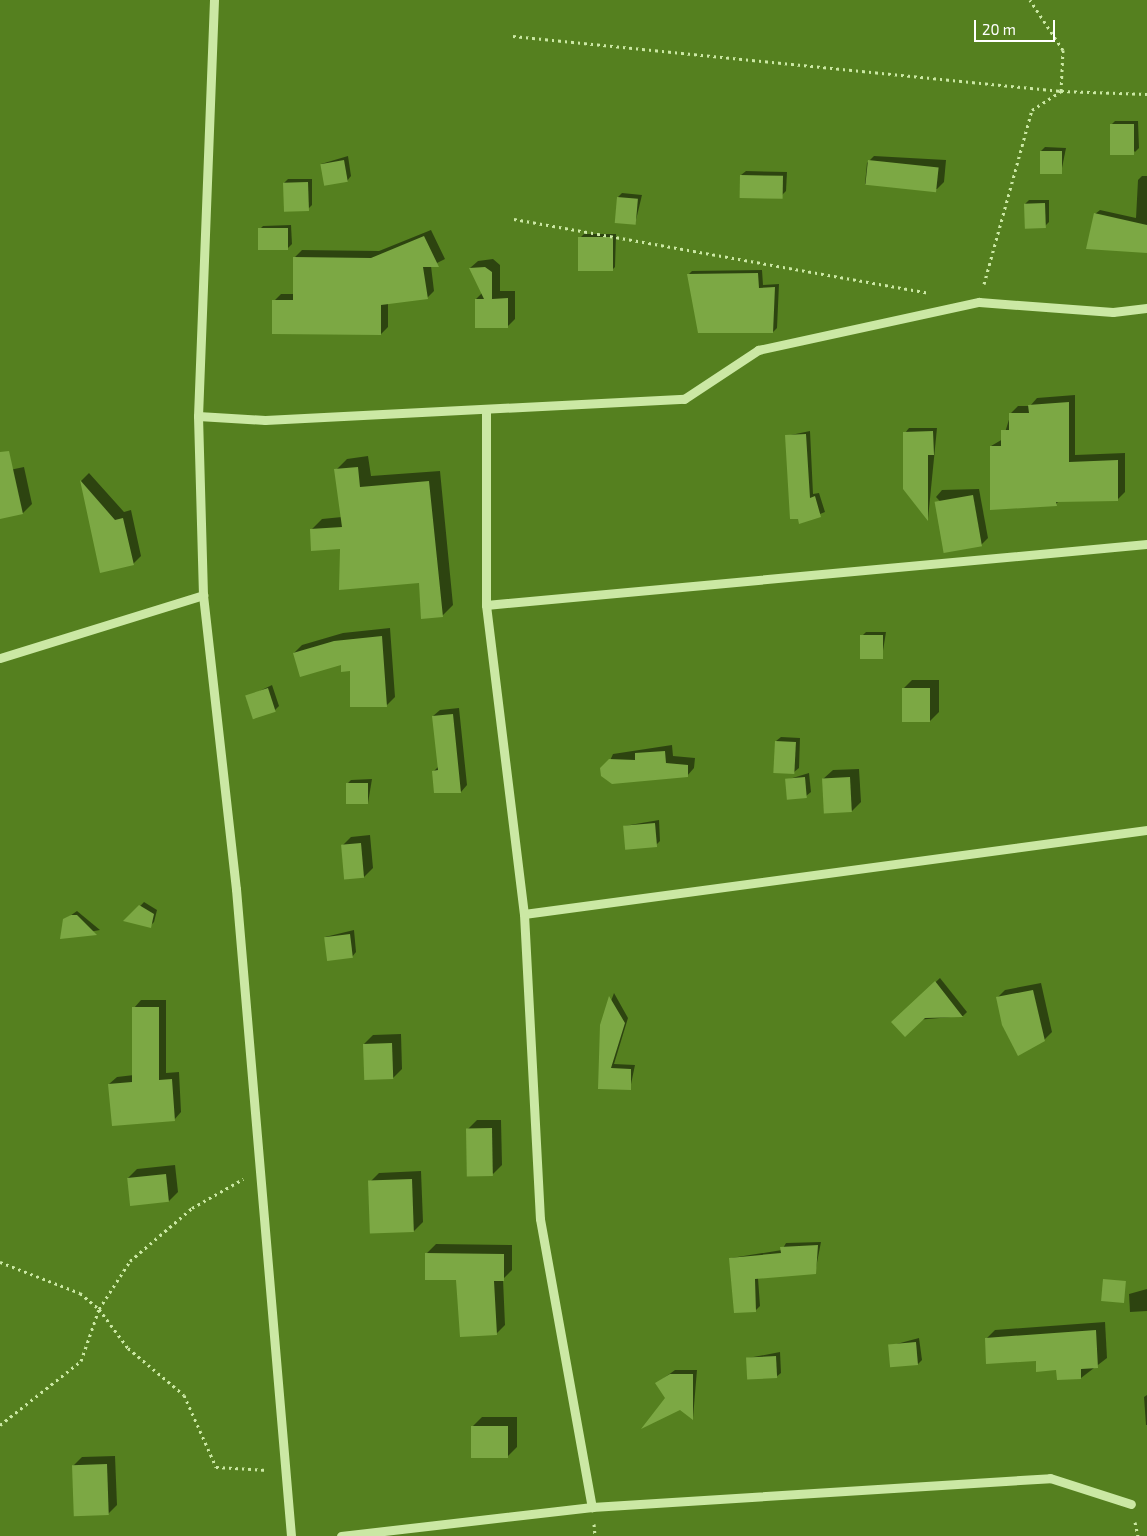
<!DOCTYPE html>
<style>
body{margin:0}
#map{position:relative;width:1147px;height:1536px;overflow:hidden;background:#55801f;font-family:"Exo 2",sans-serif}
div>[style]{position:absolute}
.shadow>*{inset:0;background:#0007}
.building>*{inset:0;background:#7ca844;transform-origin:0 0}
.path>*{height:3px;margin-top:-1.5px;transform-origin:0;background:repeating-linear-gradient(90deg,#cbe8a4 0 2.5px,transparent 0 6.5px)}
.minor>*{height:9px;margin:-4.5px;padding:0 4.5px;transform-origin:4.5px;border-radius:4.5px;background:#cbe8a4}
span{translate:-50% -50%;white-space:nowrap;text-align:center;line-height:1.15;-webkit-text-stroke:5px #55801f;paint-order:stroke}
.scale{position:absolute;left:974px;top:20px;width:81px;height:22px;box-sizing:border-box;border:2px solid #fff;border-top:0;padding-left:6px;font-size:15px;line-height:18px;white-space:nowrap;color:#fff;-webkit-text-stroke:4px #55801f;paint-order:stroke}
</style>
<div id="map">
<div class="shadow">
<div style="clip-path:polygon(1115px 121px,1138px 121px,1139px 148px,1135px 152px,1111px 125px)"></div>
<div style="clip-path:polygon(1045px 147px,1066px 148px,1061px 173px,1041px 151px)"></div>
<div style="clip-path:polygon(348px 156px,351px 176px,347px 181px,321px 164px)"></div>
<div style="clip-path:polygon(874px 156px,946px 160px,944px 182px,937px 189px,865px 184px,867px 163px)"></div>
<div style="clip-path:polygon(746px 171px,787px 172px,786px 191px,782px 195px,741px 175px)"></div>
<div style="clip-path:polygon(1142px 176px,1147px 176px,1147px 251px,1095px 214px,1100px 210px,1136px 218px,1138px 180px)"></div>
<div style="clip-path:polygon(288px 179px,312px 179px,312px 205px,308px 209px,284px 183px)"></div>
<div style="clip-path:polygon(622px 193px,642px 195px,635px 224px,618px 197px)"></div>
<div style="clip-path:polygon(1029px 200px,1049px 200px,1049px 222px,1045px 226px,1025px 204px)"></div>
<div style="clip-path:polygon(291px 225px,292px 244px,288px 248px,259px 230px,263px 226px)"></div>
<div style="clip-path:polygon(431px 230px,445px 259px,431px 266px,434px 291px,427px 298px,388px 303px,388px 327px,381px 334px,274px 301px,281px 294px,295px 294px,295px 257px,302px 250px,379px 251px)"></div>
<div style="clip-path:polygon(584px 234px,616px 234px,615px 267px,611px 271px,580px 238px)"></div>
<div style="clip-path:polygon(493px 259px,500px 265px,500px 291px,515px 291px,515px 319px,508px 326px,476px 299px,482px 293px,470px 268px,478px 261px)"></div>
<div style="clip-path:polygon(762px 270px,763px 285px,779px 284px,777px 328px,773px 332px,688px 275px,692px 271px)"></div>
<div style="clip-path:polygon(1075px 395px,1075px 455px,1125px 453px,1125px 492px,1117px 500px,1060px 500px,1056px 504px,991px 446px,1003px 439px,1011px 413px,1018px 406px,1030px 406px,1037px 398px)"></div>
<div style="clip-path:polygon(909px 428px,937px 428px,928px 519px,905px 433px)"></div>
<div style="clip-path:polygon(810px 431px,813px 494px,819px 493px,825px 512px,800px 522px,786px 436px)"></div>
<div style="clip-path:polygon(368px 456px,371px 476px,440px 471px,453px 605px,442px 616px,420px 582px,311px 530px,322px 519px,342px 517px,336px 470px,347px 459px)"></div>
<div style="clip-path:polygon(24px 467px,32px 504px,23px 513px,0 518px,0 472px)"></div>
<div style="clip-path:polygon(89px 473px,124px 512px,131px 510px,141px 556px,133px 564px,101px 571px,81px 481px)"></div>
<div style="clip-path:polygon(979px 489px,988px 538px,981px 545px,936px 497px,942px 490px)"></div>
<div style="clip-path:polygon(390px 628px,395px 697px,387px 705px,342px 663px,294px 653px,302px 645px,343px 633px)"></div>
<div style="clip-path:polygon(866px 632px,886px 632px,882px 657px,862px 636px)"></div>
<div style="clip-path:polygon(912px 680px,939px 680px,939px 712px,930px 721px,903px 689px)"></div>
<div style="clip-path:polygon(272px 685px,279px 706px,275px 710px,247px 697px)"></div>
<div style="clip-path:polygon(459px 708px,467px 785px,461px 792px,434px 771px,439px 766px,433px 716px,440px 710px)"></div>
<div style="clip-path:polygon(781px 737px,800px 738px,799px 768px,794px 772px,776px 741px)"></div>
<div style="clip-path:polygon(672px 745px,673px 756px,695px 758px,694px 768px,687px 776px,603px 776px,613px 754px)"></div>
<div style="clip-path:polygon(859px 769px,861px 802px,852px 811px,823px 779px,833px 770px)"></div>
<div style="clip-path:polygon(809px 773px,811px 792px,806px 796px,786px 780px)"></div>
<div style="clip-path:polygon(372px 779px,368px 803px,347px 784px,351px 780px)"></div>
<div style="clip-path:polygon(659px 820px,660px 841px,656px 845px,624px 826px)"></div>
<div style="clip-path:polygon(370px 835px,373px 868px,364px 877px,342px 846px,351px 837px)"></div>
<div style="clip-path:polygon(144px 902px,157px 910px,154px 922px,150px 926px,126px 921px)"></div>
<div style="clip-path:polygon(77px 911px,100px 930px,61px 937px,64px 920px)"></div>
<div style="clip-path:polygon(354px 930px,356px 952px,352px 957px,325px 937px)"></div>
<div style="clip-path:polygon(940px 978px,967px 1012px,963px 1016px,893px 1022px)"></div>
<div style="clip-path:polygon(1041px 983px,1052px 1032px,1044px 1040px,997px 998px,1005px 990px)"></div>
<div style="clip-path:polygon(614px 993px,628px 1018px,614px 1064px,635px 1065px,630px 1089px,599px 1088px,602px 1025px)"></div>
<div style="clip-path:polygon(141px 1000px,166px 1000px,166px 1073px,179px 1072px,181px 1112px,174px 1120px,109px 1084px,117px 1077px,134px 1075px,134px 1008px)"></div>
<div style="clip-path:polygon(401px 1034px,402px 1069px,393px 1078px,364px 1044px,373px 1035px)"></div>
<div style="clip-path:polygon(477px 1120px,501px 1120px,502px 1165px,493px 1174px,468px 1129px)"></div>
<div style="clip-path:polygon(175px 1165px,178px 1192px,169px 1201px,128px 1178px,137px 1169px)"></div>
<div style="clip-path:polygon(421px 1171px,423px 1222px,414px 1231px,370px 1182px,379px 1173px)"></div>
<div style="clip-path:polygon(821px 1242px,815px 1273px,758px 1278px,760px 1306px,756px 1310px,731px 1258px,782px 1250px,786px 1243px)"></div>
<div style="clip-path:polygon(436px 1244px,512px 1245px,512px 1270px,503px 1279px,505px 1325px,496px 1334px,457px 1279px,427px 1253px)"></div>
<div style="clip-path:polygon(1147px 1289px,1147px 1311px,1130px 1312px,1129px 1294px)"></div>
<div style="clip-path:polygon(1105px 1322px,1107px 1358px,1081px 1378px,986px 1339px,995px 1330px)"></div>
<div style="clip-path:polygon(919px 1338px,922px 1360px,918px 1364px,889px 1346px)"></div>
<div style="clip-path:polygon(780px 1352px,781px 1373px,776px 1377px,748px 1358px)"></div>
<div style="clip-path:polygon(675px 1370px,697px 1370px,693px 1418px,666px 1398px,657px 1383px)"></div>
<div style="clip-path:polygon(1147px 1395px,1147px 1425px,1146px 1425px,1144px 1397px)"></div>
<div style="clip-path:polygon(482px 1417px,517px 1417px,517px 1447px,508px 1456px,472px 1427px)"></div>
<div style="clip-path:polygon(115px 1456px,117px 1505px,108px 1514px,73px 1466px,82px 1457px)"></div>
</div>
<div class="building">
<div style="left:1110px;top:124px;width:24px;height:31px"></div>
<div style="left:1040px;top:151px;width:22px;height:23px"></div>
<div style="left:344px;top:160px;width:22px;height:24px;rotate:80deg"></div>
<div style="left:868px;top:160px;width:71px;height:25px;rotate:6deg"></div>
<div style="left:740px;top:175px;width:43px;height:23px;rotate:1deg"></div>
<div style="left:308px;top:182px;width:29px;height:25px;rotate:88deg"></div>
<div style="left:617px;top:197px;width:21px;height:26px;rotate:5deg"></div>
<div style="left:1045px;top:203px;width:25px;height:21px;rotate:88deg"></div>
<div style="clip-path:polygon(1094px 213px,1147px 225px,1147px 253px,1086px 249px)"></div>
<div style="left:288px;top:228px;width:22px;height:30px;rotate:90deg"></div>
<div style="clip-path:polygon(424px 236px,439px 267px,423px 267px,428px 299px,381px 305px,381px 335px,272px 334px,272px 300px,293px 300px,293px 257px,371px 258px)"></div>
<div style="left:578px;top:237px;width:35px;height:34px"></div>
<div style="clip-path:polygon(485px 267px,492px 272px,492px 299px,508px 298px,508px 328px,475px 328px,475px 299px,484px 299px,469px 268px)"></div>
<div style="clip-path:polygon(758px 273px,759px 288px,775px 287px,773px 333px,698px 333px,687px 274px)"></div>
<div style="clip-path:polygon(1069px 402px,1069px 462px,1118px 460px,1118px 501px,1056px 502px,1057px 506px,990px 510px,990px 446px,1001px 446px,1001px 430px,1009px 430px,1009px 413px,1029px 413px,1028px 405px)"></div>
<div style="clip-path:polygon(933px 431px,934px 455px,928px 455px,928px 521px,903px 489px,903px 432px)"></div>
<div style="clip-path:polygon(806px 434px,810px 498px,815px 496px,821px 517px,799px 524px,798px 519px,790px 519px,785px 435px)"></div>
<div style="clip-path:polygon(9px 451px,23px 514px,0 519px,0 452px)"></div>
<div style="clip-path:polygon(358px 467px,360px 487px,429px 481px,443px 617px,421px 619px,419px 583px,339px 590px,340px 549px,311px 551px,310px 529px,342px 527px,334px 469px)"></div>
<div style="clip-path:polygon(80px 480px,115px 520px,123px 518px,134px 565px,100px 573px)"></div>
<div style="left:973px;top:495px;width:52px;height:39px;rotate:80deg"></div>
<div style="left:860px;top:635px;width:23px;height:24px"></div>
<div style="clip-path:polygon(382px 636px,387px 707px,350px 707px,350px 671px,341px 672px,341px 665px,300px 677px,293px 653px,334px 641px)"></div>
<div style="left:268px;top:688px;width:25px;height:24px;rotate:72deg"></div>
<div style="left:902px;top:688px;width:28px;height:34px"></div>
<div style="clip-path:polygon(453px 714px,461px 793px,434px 793px,432px 771px,438px 770px,432px 716px)"></div>
<div style="left:775px;top:741px;width:21px;height:32px;rotate:3deg"></div>
<div style="clip-path:polygon(665px 751px,666px 763px,688px 765px,688px 777px,612px 784px,601px 776px,600px 768px,609px 759px,635px 760px,635px 753px)"></div>
<div style="left:805px;top:777px;width:21px;height:20px;rotate:85deg"></div>
<div style="left:850px;top:777px;width:35px;height:28px;rotate:87deg"></div>
<div style="left:346px;top:783px;width:22px;height:21px"></div>
<div style="left:655px;top:823px;width:24px;height:32px;rotate:85deg"></div>
<div style="left:361px;top:843px;width:35px;height:20px;rotate:85deg"></div>
<div style="clip-path:polygon(139px 905px,154px 914px,151px 928px,123px 921px)"></div>
<div style="clip-path:polygon(71px 915px,77px 915px,97px 935px,60px 939px,63px 919px)"></div>
<div style="left:350px;top:934px;width:24px;height:26px;rotate:83deg"></div>
<div style="clip-path:polygon(935px 981px,963px 1017px,925px 1018px,905px 1037px,891px 1022px)"></div>
<div style="clip-path:polygon(1033px 990px,1045px 1041px,1018px 1056px,1002px 1025px,996px 997px)"></div>
<div style="clip-path:polygon(609px 996px,625px 1023px,611px 1068px,631px 1069px,631px 1090px,598px 1089px,600px 1025px)"></div>
<div style="clip-path:polygon(132px 1007px,159px 1007px,159px 1080px,172px 1079px,175px 1121px,112px 1126px,108px 1084px,132px 1082px)"></div>
<div style="left:392px;top:1043px;width:36px;height:29px;rotate:88deg"></div>
<div style="left:492px;top:1128px;width:48px;height:26px;rotate:89deg"></div>
<div style="left:166px;top:1174px;width:28px;height:39px;rotate:84deg"></div>
<div style="left:412px;top:1179px;width:53px;height:44px;rotate:88deg"></div>
<div style="clip-path:polygon(818px 1245px,816px 1274px,755px 1279px,756px 1312px,734px 1313px,729px 1258px,781px 1253px,780px 1247px)"></div>
<div style="clip-path:polygon(425px 1253px,504px 1254px,504px 1281px,494px 1281px,497px 1335px,460px 1337px,456px 1280px,425px 1280px)"></div>
<div style="left:1103px;top:1279px;width:23px;height:22px;rotate:5deg"></div>
<div style="clip-path:polygon(1096px 1330px,1098px 1368px,1081px 1369px,1081px 1379px,1057px 1380px,1056px 1370px,1036px 1372px,1036px 1361px,986px 1364px,985px 1338px)"></div>
<div style="left:916px;top:1342px;width:23px;height:28px;rotate:85deg"></div>
<div style="left:776px;top:1356px;width:22px;height:30px;rotate:87deg"></div>
<div style="clip-path:polygon(670px 1374px,693px 1374px,693px 1420px,680px 1410px,641px 1429px,665px 1398px,655px 1383px)"></div>
<div style="left:471px;top:1426px;width:37px;height:32px"></div>
<div style="left:107px;top:1464px;width:51px;height:35px;rotate:88deg"></div>
</div>
<div class="path">
<div style="left:513px;top:36px;width:551px;rotate:5.73deg"></div>
<div style="left:1061px;top:91px;width:86px;rotate:2deg"></div>
<div style="left:514px;top:219px;width:421px;rotate:10.1deg"></div>
<div style="left:984px;top:284px;width:180px;rotate:-74.6deg"></div>
<div style="left:1032px;top:110px;width:35px;rotate:-33deg"></div>
<div style="left:1061px;top:91px;width:41px;rotate:-87.2deg"></div>
<div style="left:1063px;top:50px;width:60px;rotate:-123.4deg"></div>
<div style="left:0;top:1262px;width:86px;rotate:21.2deg"></div>
<div style="left:80px;top:1293px;width:25px;rotate:40deg"></div>
<div style="left:99px;top:1309px;width:49px;rotate:53.4deg"></div>
<div style="left:128px;top:1348px;width:73px;rotate:40deg"></div>
<div style="left:184px;top:1395px;width:79px;rotate:66deg"></div>
<div style="left:216px;top:1467px;width:52px;rotate:3.3deg"></div>
<div style="left:0;top:1425px;width:103px;rotate:-38.3deg"></div>
<div style="left:81px;top:1361px;width:55px;rotate:-70.9deg"></div>
<div style="left:99px;top:1309px;width:57px;rotate:-57.1deg"></div>
<div style="left:130px;top:1261px;width:82px;rotate:-40.5deg"></div>
<div style="left:192px;top:1208px;width:59px;rotate:-29.6deg"></div>
<div style="left:1135px;top:1522px;width:14px;rotate:78deg"></div>
<div style="left:594px;top:1524px;width:12px;rotate:85deg"></div>
</div>
<div class="minor">
<div style="left:214px;top:0;width:416px;rotate:92.2deg"></div>
<div style="left:198px;top:416px;width:179px;rotate:88.4deg"></div>
<div style="left:203px;top:595px;width:296px;rotate:83.6deg"></div>
<div style="left:236px;top:889px;width:649px;rotate:85.14deg"></div>
<div style="left:486px;top:411px;width:194px;rotate:90deg"></div>
<div style="left:486px;top:605px;width:311px;rotate:83deg"></div>
<div style="left:524px;top:914px;width:305px;rotate:87deg"></div>
<div style="left:540px;top:1219px;width:293px;rotate:79.8deg"></div>
<div style="left:198px;top:416px;width:67px;rotate:3.4deg"></div>
<div style="left:265px;top:420px;width:420px;rotate:-2.9deg"></div>
<div style="left:684px;top:399px;width:89px;rotate:-33.5deg"></div>
<div style="left:758px;top:350px;width:226px;rotate:-12.3deg"></div>
<div style="left:979px;top:302px;width:134px;rotate:4.3deg"></div>
<div style="left:1113px;top:312px;width:34px;rotate:-7deg"></div>
<div style="left:486px;top:605px;width:664px;rotate:-5.27deg"></div>
<div style="left:0;top:658px;width:213px;rotate:-17.2deg"></div>
<div style="left:524px;top:914px;width:629px;rotate:-7.68deg"></div>
<div style="left:341px;top:1536px;width:253px;rotate:-6.6deg"></div>
<div style="left:592px;top:1507px;width:459px;rotate:-3.6deg"></div>
<div style="left:1050px;top:1478px;width:85px;rotate:17.8deg"></div>
</div>
<div class="scale">20 m</div>
</div>
